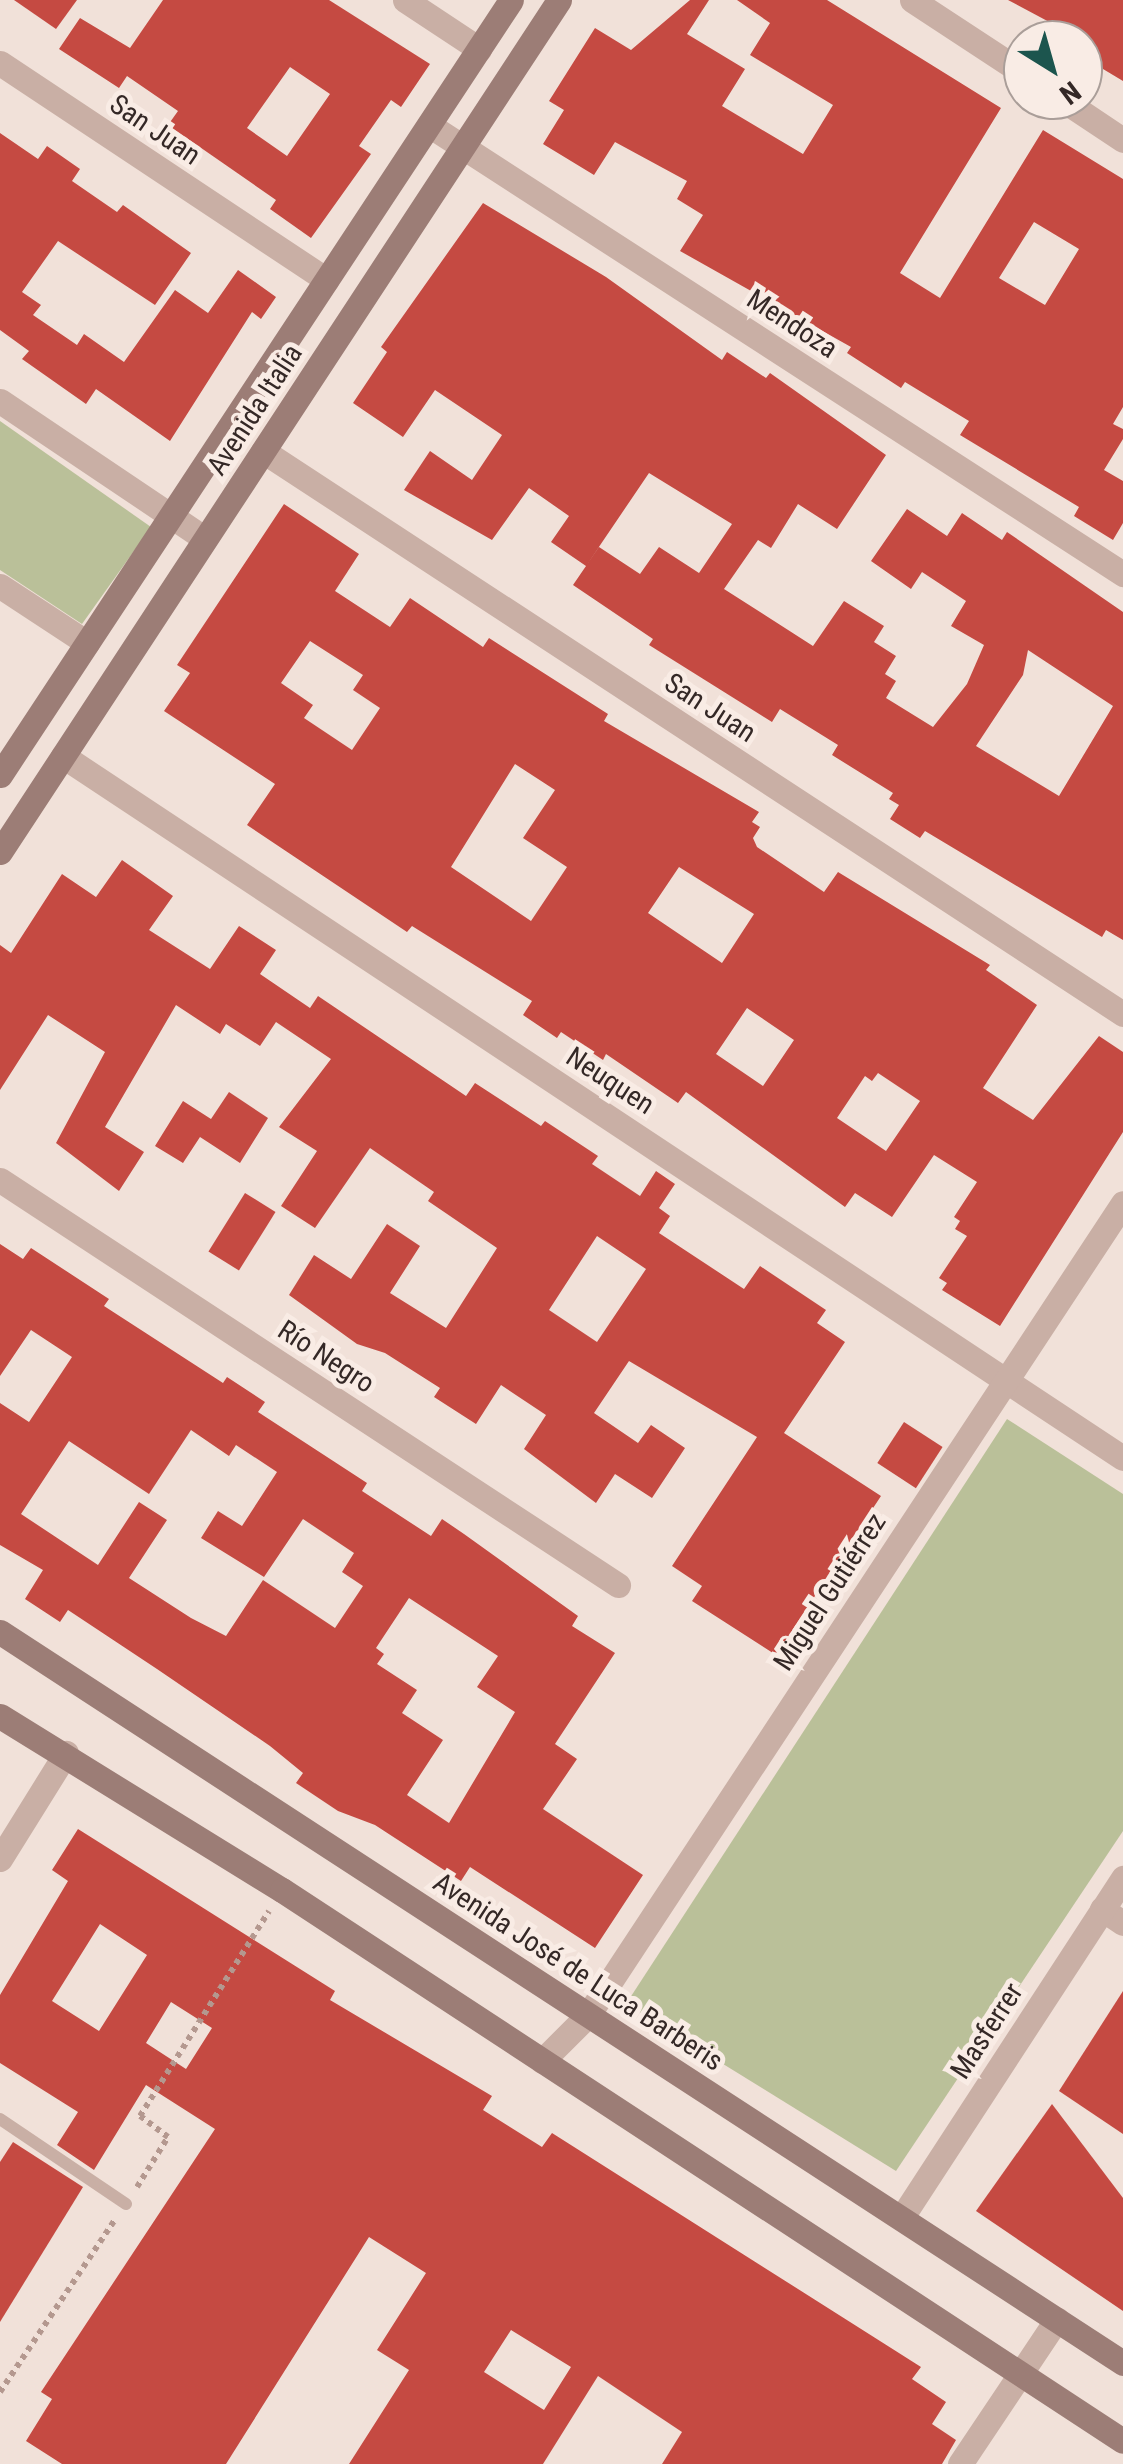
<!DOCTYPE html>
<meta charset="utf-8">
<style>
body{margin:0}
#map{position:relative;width:1123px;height:2464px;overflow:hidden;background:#f1e1d9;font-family:"Roboto Condensed",sans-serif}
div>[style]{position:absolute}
.green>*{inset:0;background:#bac099}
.building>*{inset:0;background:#c54a42;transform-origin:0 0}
.path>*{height:6px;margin-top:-3px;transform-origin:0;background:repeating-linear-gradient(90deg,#b4988f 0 5px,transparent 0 10px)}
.service>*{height:12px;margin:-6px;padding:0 6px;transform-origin:6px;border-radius:6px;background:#c9afa5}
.minor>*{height:25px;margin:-12.5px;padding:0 12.5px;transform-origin:12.5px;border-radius:12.5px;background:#c9afa5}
.secondary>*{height:25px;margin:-12.5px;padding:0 12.5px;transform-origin:12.5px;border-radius:12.5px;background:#9c7d76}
span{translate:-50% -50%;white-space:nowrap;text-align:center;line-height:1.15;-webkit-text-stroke:10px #f9ece5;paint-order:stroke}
.street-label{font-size:28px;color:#342826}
.north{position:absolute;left:1003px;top:20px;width:100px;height:100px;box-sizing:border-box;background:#f9ece5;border:2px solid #aa9e99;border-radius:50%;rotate:143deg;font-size:28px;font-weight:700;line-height:40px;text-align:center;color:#342826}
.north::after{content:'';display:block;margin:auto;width:35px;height:45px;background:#1c554e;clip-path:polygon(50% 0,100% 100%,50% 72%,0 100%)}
</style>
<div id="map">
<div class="green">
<div style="clip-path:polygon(0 421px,151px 527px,82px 624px,0 570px)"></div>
<div style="clip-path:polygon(1007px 1419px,1123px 1494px,1123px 1831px,896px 2171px,626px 2004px)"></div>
</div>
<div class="building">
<div style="clip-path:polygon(14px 0,77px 0,56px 29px)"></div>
<div style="clip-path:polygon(evenodd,163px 0,329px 0,430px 64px,401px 107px,391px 100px,359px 146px,371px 154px,311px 238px,270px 209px,276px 200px,168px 125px,178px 111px,127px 76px,119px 88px,59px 49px,80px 18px,130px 48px,163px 0,290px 67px,330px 94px,287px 156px,247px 128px,290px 67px)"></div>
<div style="clip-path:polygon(evenodd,690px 0,709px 0,687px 34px,745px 69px,722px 106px,803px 154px,833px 105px,750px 55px,770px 23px,737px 0,827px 0,1001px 108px,900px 273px,940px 298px,1043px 130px,1123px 179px,1123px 407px,1113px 424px,1123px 429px,1123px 439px,1104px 470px,1123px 481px,1123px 523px,1113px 540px,1074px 516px,1079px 507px,960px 435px,969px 421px,905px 382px,901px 388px,847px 353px,851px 347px,680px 251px,703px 215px,677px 199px,687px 181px,615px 142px,594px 175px,543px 144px,564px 110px,549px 101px,595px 28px,631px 50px,690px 0,1034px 222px,1079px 249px,1045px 305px,999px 278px,1034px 222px)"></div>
<div style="clip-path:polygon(1008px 0,1123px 0,1123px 81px,1088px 60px,1093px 52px,1083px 40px)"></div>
<div style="clip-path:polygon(0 133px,38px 159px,47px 146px,80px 169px,72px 181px,117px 212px,123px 205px,191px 253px,155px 305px,58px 241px,22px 292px,41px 305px,33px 315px,77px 345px,84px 334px,124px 362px,175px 290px,208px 313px,238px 270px,276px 297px,261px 319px,252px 312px,170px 441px,96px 389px,86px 404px,22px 359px,29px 351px,0 330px)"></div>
<div style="clip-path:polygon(evenodd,483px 203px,606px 277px,722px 360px,727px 352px,766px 378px,770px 373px,886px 455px,837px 529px,798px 504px,771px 548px,758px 540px,724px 589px,813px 646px,844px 601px,884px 626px,874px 642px,896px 656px,885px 674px,896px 681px,886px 698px,933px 727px,967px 684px,984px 645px,951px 626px,966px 601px,922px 572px,911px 589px,871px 561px,907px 509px,947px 536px,962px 513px,1002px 540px,1007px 532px,1123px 612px,1123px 940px,1106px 930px,1102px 937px,925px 831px,920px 838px,890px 819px,899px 805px,889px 799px,893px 793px,832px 755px,838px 745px,780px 709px,772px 722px,649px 645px,653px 639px,573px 585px,599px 547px,640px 574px,659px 547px,699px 573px,732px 524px,649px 473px,586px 566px,551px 542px,569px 516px,529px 488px,492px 540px,404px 490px,430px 451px,472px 480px,502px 435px,435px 390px,403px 437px,353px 403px,387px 352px,381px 347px,483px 203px,1028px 650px,1113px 706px,1059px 796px,976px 746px,1023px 675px,1028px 650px)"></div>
<div style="clip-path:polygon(evenodd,284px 504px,359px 554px,335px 591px,390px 627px,410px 598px,483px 647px,489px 638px,608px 714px,604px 721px,759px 812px,752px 822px,760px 827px,753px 838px,757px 847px,824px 892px,838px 872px,990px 965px,986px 970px,1037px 1005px,983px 1088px,1033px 1120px,1099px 1036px,1123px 1052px,1123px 1132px,1000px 1326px,942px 1290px,947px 1283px,939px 1278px,967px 1236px,955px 1229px,960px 1221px,954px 1217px,977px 1182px,934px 1155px,892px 1217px,855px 1193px,845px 1207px,686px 1092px,678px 1103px,606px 1054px,603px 1060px,561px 1032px,557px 1038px,523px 1015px,532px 1001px,412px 926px,407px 932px,247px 825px,275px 784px,164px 711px,190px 673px,177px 665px,284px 504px,310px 641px,363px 675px,353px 690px,380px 708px,352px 750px,304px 718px,313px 705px,281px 683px,310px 641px,284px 504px,515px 764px,555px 790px,523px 838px,567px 867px,531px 921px,451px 867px,515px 764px,284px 504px,679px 867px,754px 914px,722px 963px,648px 913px,679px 867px,284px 504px,747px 1008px,794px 1040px,763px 1086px,716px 1054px,747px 1008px,284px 504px,878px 1073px,920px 1101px,886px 1151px,837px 1118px,865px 1076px,872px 1081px,878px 1073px)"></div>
<div style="clip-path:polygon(evenodd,122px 860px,173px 896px,149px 930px,210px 969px,239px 926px,276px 950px,260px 974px,310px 1008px,318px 996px,466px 1096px,475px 1083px,541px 1126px,545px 1121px,598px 1156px,592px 1164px,640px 1196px,656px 1171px,675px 1184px,659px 1208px,670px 1216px,659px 1233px,744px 1289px,760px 1266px,826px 1310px,817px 1323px,845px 1342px,784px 1433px,881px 1496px,776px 1655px,692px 1601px,702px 1586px,672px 1566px,757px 1437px,629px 1361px,594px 1413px,638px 1443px,651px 1425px,685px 1448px,652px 1498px,615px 1474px,596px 1503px,524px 1449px,546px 1415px,501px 1385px,476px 1424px,434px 1397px,440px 1388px,385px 1353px,357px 1344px,289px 1295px,314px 1255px,351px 1279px,387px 1224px,420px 1246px,390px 1293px,446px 1328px,497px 1248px,428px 1201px,434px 1192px,370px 1148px,315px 1228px,281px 1206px,317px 1151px,279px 1127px,331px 1059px,276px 1022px,260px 1046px,226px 1024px,220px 1034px,176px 1005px,105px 1127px,144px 1152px,119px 1191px,56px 1143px,105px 1052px,48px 1015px,0 1090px,0 945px,11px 953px,62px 874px,96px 897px,122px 860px,597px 1236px,646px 1269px,597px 1342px,549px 1310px,597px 1236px)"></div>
<div style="clip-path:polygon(229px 1092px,268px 1118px,240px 1163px,200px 1137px,183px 1163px,155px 1146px,183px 1101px,211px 1119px)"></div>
<div style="left:245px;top:1193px;width:36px;height:69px;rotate:32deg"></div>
<div style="clip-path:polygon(evenodd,0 1244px,23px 1259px,31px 1248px,109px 1299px,104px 1306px,223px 1383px,227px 1377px,265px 1402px,258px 1412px,367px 1483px,362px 1491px,431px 1536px,442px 1519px,464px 1534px,578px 1616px,572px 1626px,615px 1653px,555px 1744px,577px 1759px,543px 1809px,643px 1875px,595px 1948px,470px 1867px,461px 1881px,375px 1825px,338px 1811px,296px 1783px,303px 1773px,270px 1746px,157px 1669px,68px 1610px,60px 1622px,25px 1599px,43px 1570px,0 1545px,0 1403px,29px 1422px,72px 1357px,31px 1330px,0 1376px,0 1244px,191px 1430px,229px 1456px,236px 1445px,277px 1472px,242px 1526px,218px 1511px,201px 1538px,264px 1577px,303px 1519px,354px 1553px,342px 1572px,363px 1586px,335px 1628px,263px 1580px,226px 1636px,191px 1618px,129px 1578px,167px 1520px,139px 1502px,98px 1565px,21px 1514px,69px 1441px,149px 1494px,191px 1430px,0 1244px,409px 1598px,498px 1656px,477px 1687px,515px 1712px,449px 1823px,407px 1795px,443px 1740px,402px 1713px,417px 1690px,377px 1664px,384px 1654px,376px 1648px,409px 1598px)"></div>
<div style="left:904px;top:1422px;width:46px;height:49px;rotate:33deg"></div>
<div style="clip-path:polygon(evenodd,78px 1829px,335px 1991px,330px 2000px,492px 2096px,483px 2110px,542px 2147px,552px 2133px,921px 2367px,912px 2379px,946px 2402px,932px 2424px,956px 2440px,942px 2464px,662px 2464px,682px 2432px,598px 2376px,543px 2464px,349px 2464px,409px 2370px,377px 2350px,426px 2273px,369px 2237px,226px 2464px,62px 2464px,26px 2441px,52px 2399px,41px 2392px,215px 2129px,146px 2085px,94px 2170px,57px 2145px,78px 2112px,0 2063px,0 1995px,68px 1881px,52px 1870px,78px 1829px,100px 1924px,147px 1955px,99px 2031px,52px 2001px,100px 1924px,78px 1829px,171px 2002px,212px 2028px,186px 2069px,146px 2043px,171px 2002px,78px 1829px,511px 2330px,571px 2367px,544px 2410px,484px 2372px,511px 2330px)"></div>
<div style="clip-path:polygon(1123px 1991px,1123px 2134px,1059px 2091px)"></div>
<div style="clip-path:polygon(1052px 2104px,1123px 2198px,1123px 2311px,976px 2211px)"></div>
<div style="clip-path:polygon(13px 2142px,83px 2187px,0 2322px,0 2162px)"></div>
</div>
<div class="path">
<div style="left:137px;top:2187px;width:59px;rotate:-58.2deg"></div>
<div style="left:168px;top:2137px;width:35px;rotate:-143deg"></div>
<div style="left:140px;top:2116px;width:242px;rotate:-57.8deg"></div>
<div style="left:0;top:2392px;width:209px;rotate:-56.3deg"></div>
</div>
<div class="service">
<div style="left:0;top:2119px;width:152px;rotate:34deg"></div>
</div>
<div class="minor">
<div style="left:405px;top:0;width:89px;rotate:33.5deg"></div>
<div style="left:912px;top:0;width:133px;rotate:33.3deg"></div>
<div style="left:0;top:63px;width:392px;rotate:33.6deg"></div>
<div style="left:1063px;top:100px;width:72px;rotate:33.7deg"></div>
<div style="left:429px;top:125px;width:827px;rotate:32.9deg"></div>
<div style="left:0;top:401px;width:247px;rotate:33.9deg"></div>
<div style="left:263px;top:451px;width:1028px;rotate:33.21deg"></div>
<div style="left:0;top:586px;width:104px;rotate:33.2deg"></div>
<div style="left:63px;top:756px;width:1271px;rotate:33.52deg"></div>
<div style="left:0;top:1180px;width:739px;rotate:33.24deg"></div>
<div style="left:0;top:1859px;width:125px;rotate:-58.1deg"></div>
<div style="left:1102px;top:1909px;width:25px;rotate:34deg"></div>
<div style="left:542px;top:2061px;width:65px;rotate:-45deg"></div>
<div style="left:588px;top:2015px;width:972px;rotate:-56.62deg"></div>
<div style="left:902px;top:2217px;width:405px;rotate:-56.9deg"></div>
<div style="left:960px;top:2464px;width:174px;rotate:-56.2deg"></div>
</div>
<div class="secondary">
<div style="left:0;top:775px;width:928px;rotate:-56.6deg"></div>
<div style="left:0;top:852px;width:1019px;rotate:-56.73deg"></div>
<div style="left:0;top:1632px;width:1340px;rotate:33.06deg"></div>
<div style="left:0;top:1716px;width:331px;rotate:31.7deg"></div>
<div style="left:282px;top:1890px;width:1005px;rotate:33.23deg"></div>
</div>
<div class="street-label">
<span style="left:155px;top:130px;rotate:34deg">San Juan</span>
<span style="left:792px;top:324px;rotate:33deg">Mendoza</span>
<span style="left:255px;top:410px;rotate:-57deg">Avenida Italia</span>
<span style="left:710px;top:708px;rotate:33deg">San Juan</span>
<span style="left:610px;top:1081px;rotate:33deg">Neuquen</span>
<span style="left:326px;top:1357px;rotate:33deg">Río Negro</span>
<span style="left:830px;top:1592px;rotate:-57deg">Miguel Gutiérrez</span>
<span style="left:578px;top:1972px;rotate:33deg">Avenida José de Luca Barberis</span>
<span style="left:987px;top:2031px;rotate:-57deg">Masferrer</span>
</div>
<div class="north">N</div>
</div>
